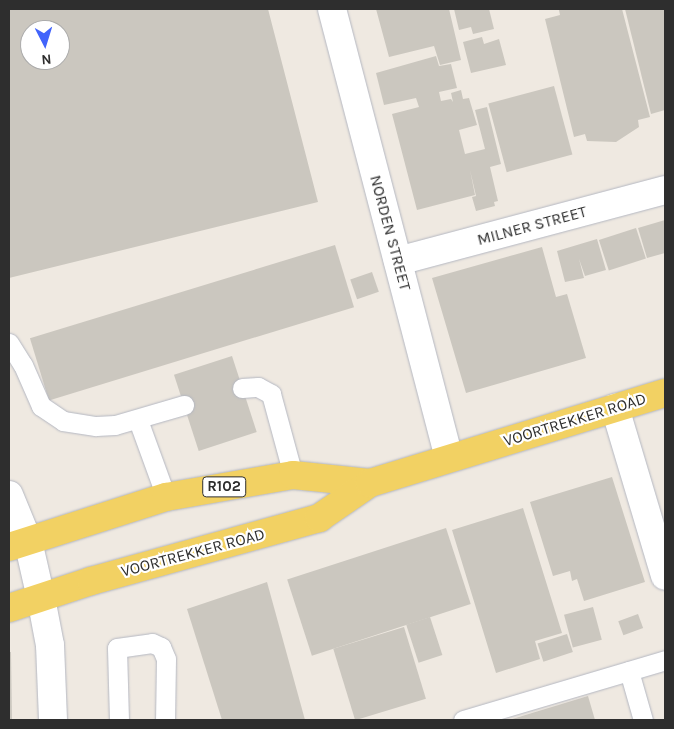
<!DOCTYPE html>
<style>
body{margin:0}
#map{position:relative;width:674px;height:729px;overflow:hidden;background:#efe9e1;font-family:Karla,sans-serif}
div>[style]{position:absolute}
.building>*{inset:0;background:#cbc7bf;transform-origin:0 0}
.roads{filter:drop-shadow(0 0 1px #b4b7c1) drop-shadow(0 0 1px #b4b7c1)}
.service>*{height:19px;margin:-9.5px;padding:0 9.5px;transform-origin:9.5px;border-radius:9.5px;background:#fff}
.minor>*{height:28px;margin:-14px;padding:0 14px;transform-origin:14px;border-radius:14px;background:#fff}
.primary>*{height:28px;margin:-14px;padding:0 14px;transform-origin:14px;border-radius:14px;background:#f2d163}
span{translate:-50% -50%;white-space:nowrap;text-align:center;line-height:1.15;-webkit-text-stroke:4.5px #fff;paint-order:stroke}
.shield-label span{padding:1px 4px;background:#fff;border:1px solid;border-radius:4px;-webkit-text-stroke-width:0}
.shield-label{font-size:15px;color:#2e2e2e;font-weight:700}
.street-label{font-size:16px;color:#2e2e2e}
.frame{position:absolute;inset:0;border:10px solid #2e2e2e;pointer-events:none}
.north{position:absolute;left:20px;top:20px;width:50px;height:50px;box-sizing:border-box;background:#fff;border:1px solid #ababab;border-radius:50%;rotate:175deg;font-size:14px;font-weight:700;line-height:20px;text-align:center;color:#2e2e2e}
.north::after{content:'';display:block;margin:auto;width:18px;height:22px;background:#4264fb;clip-path:polygon(50% 0,100% 100%,50% 72%,0 100%)}
</style>
<div id="map">
<div class="building">
<div style="clip-path:polygon(evenodd,9px 9px,268px 9px,318px 202px,9px 278px,9px 9px,30px 30px,60px 30px,60px 60px,30px 60px,30px 30px)"></div>
<div style="clip-path:polygon(376px 9px,449px 9px,461px 60px,440px 65px,434px 46px,389px 57px)"></div>
<div style="clip-path:polygon(454px 9px,489px 9px,494px 29px,473px 34px,471px 27px,459px 30px)"></div>
<div style="clip-path:polygon(562px 9px,622px 9px,650px 117px,638px 120px,639px 127px,616px 142px,587px 141px,585px 134px,574px 137px,545px 19px,560px 15px,559px 10px)"></div>
<div style="clip-path:polygon(625px 9px,665px 9px,665px 110px,651px 114px)"></div>
<div style="clip-path:polygon(482px 37px,484px 44px,499px 39px,506px 65px,471px 73px,463px 42px)"></div>
<div style="clip-path:polygon(436px 56px,439px 66px,451px 64px,457px 88px,439px 92px,441px 101px,451px 99px,453px 102px,451px 93px,461px 90px,463px 99px,469px 98px,477px 125px,459px 130px,465px 154px,485px 149px,475px 110px,487px 107px,501px 164px,490px 167px,498px 201px,494px 202px,495px 206px,476px 211px,472px 197px,476px 196px,470px 170px,475px 195px,417px 210px,392px 114px,419px 107px,416px 98px,384px 105px,376px 73px)"></div>
<div style="left:554px;top:86px;width:71px;height:68px;rotate:75deg"></div>
<div style="clip-path:polygon(665px 220px,665px 253px,647px 258px,638px 228px)"></div>
<div style="left:636px;top:228px;width:32px;height:39px;rotate:72deg"></div>
<div style="clip-path:polygon(597px 239px,606px 270px,585px 276px,579px 259px,584px 278px,565px 282px,557px 251px)"></div>
<div style="left:335px;top:245px;width:65px;height:319px;rotate:73deg"></div>
<div style="clip-path:polygon(542px 247px,556px 297px,567px 294px,586px 358px,466px 393px,432px 278px)"></div>
<div style="left:372px;top:272px;width:21px;height:23px;rotate:71deg"></div>
<div style="left:232px;top:356px;width:80px;height:61px;rotate:72deg"></div>
<div style="clip-path:polygon(612px 477px,645px 582px,584px 601px,577px 579px,572px 581px,570px 571px,553px 576px,530px 502px)"></div>
<div style="clip-path:polygon(523px 508px,562px 633px,535px 641px,540px 659px,496px 673px,452px 530px)"></div>
<div style="left:446px;top:528px;width:80px;height:167px;rotate:72deg"></div>
<div style="clip-path:polygon(267px 582px,305px 720px,222px 720px,187px 609px)"></div>
<div style="left:593px;top:607px;width:34px;height:30px;rotate:75deg"></div>
<div style="left:638px;top:614px;width:15px;height:21px;rotate:70deg"></div>
<div style="left:430px;top:617px;width:40px;height:25px;rotate:72deg"></div>
<div style="left:404px;top:627px;width:75px;height:74px;rotate:73deg"></div>
<div style="left:567px;top:634px;width:19px;height:31px;rotate:72deg"></div>
<div style="clip-path:polygon(9px 652px,11px 652px,12px 720px,9px 720px)"></div>
<div style="clip-path:polygon(588px 696px,595px 720px,509px 720px)"></div>
</div>
<div class="roads">
<div class="service">
<div style="left:9px;top:343px;width:26px;rotate:58deg"></div>
<div style="left:23px;top:365px;width:45px;rotate:66.3deg"></div>
<div style="left:41px;top:406px;width:27px;rotate:34deg"></div>
<div style="left:63px;top:421px;width:33px;rotate:9deg"></div>
<div style="left:96px;top:426px;width:19px;rotate:-3deg"></div>
<div style="left:115px;top:425px;width:72px;rotate:-16.2deg"></div>
<div style="left:242px;top:388px;width:16px;rotate:-4deg"></div>
<div style="left:258px;top:387px;width:15px;rotate:28deg"></div>
<div style="left:271px;top:394px;width:84px;rotate:74.8deg"></div>
<div style="left:138px;top:420px;width:82px;rotate:70deg"></div>
<div style="left:629px;top:671px;width:51px;rotate:74.1deg"></div>
<div style="left:119px;top:720px;width:72px;rotate:-91.6deg"></div>
<div style="left:117px;top:648px;width:35px;rotate:-8deg"></div>
<div style="left:152px;top:643px;width:10px;rotate:24deg"></div>
<div style="left:161px;top:647px;width:13px;rotate:67deg"></div>
<div style="left:166px;top:659px;width:61px;rotate:90.9deg"></div>
<div style="left:463px;top:720px;width:211px;rotate:-16.5deg"></div>
</div>
<div class="minor">
<div style="left:332px;top:9px;width:464px;rotate:75.4deg"></div>
<div style="left:398px;top:261px;width:276px;rotate:-14.9deg"></div>
<div style="left:615px;top:408px;width:175px;rotate:73.4deg"></div>
<div style="left:9px;top:495px;width:50px;rotate:67.6deg"></div>
<div style="left:28px;top:541px;width:58px;rotate:77.2deg"></div>
<div style="left:41px;top:598px;width:48px;rotate:79.2deg"></div>
<div style="left:50px;top:645px;width:75px;rotate:87.7deg"></div>
</div>
<div class="primary">
<div style="left:9px;top:547px;width:165px;rotate:-17.7deg"></div>
<div style="left:166px;top:497px;width:129px;rotate:-9.8deg"></div>
<div style="left:293px;top:475px;width:77px;rotate:5.9deg"></div>
<div style="left:9px;top:608px;width:86px;rotate:-18.2deg"></div>
<div style="left:91px;top:581px;width:237px;rotate:-15.4deg"></div>
<div style="left:319px;top:518px;width:62px;rotate:-34.5deg"></div>
<div style="left:370px;top:483px;width:308px;rotate:-17deg"></div>
</div>
</div>
<div class="shield-label">
<span style="left:224px;top:487px">R102</span>
</div>
<div class="street-label">
<span style="left:532px;top:226px;rotate:-15deg">MILNER STREET</span>
<span style="left:390px;top:233px;rotate:75deg">NORDEN STREET</span>
<span style="left:575px;top:420px;rotate:-17deg">VOORTREKKER ROAD</span>
<span style="left:193px;top:553px;rotate:-15deg">VOORTREKKER ROAD</span>
</div>
<div class="frame"></div>
<div class="north">N</div>
</div>
